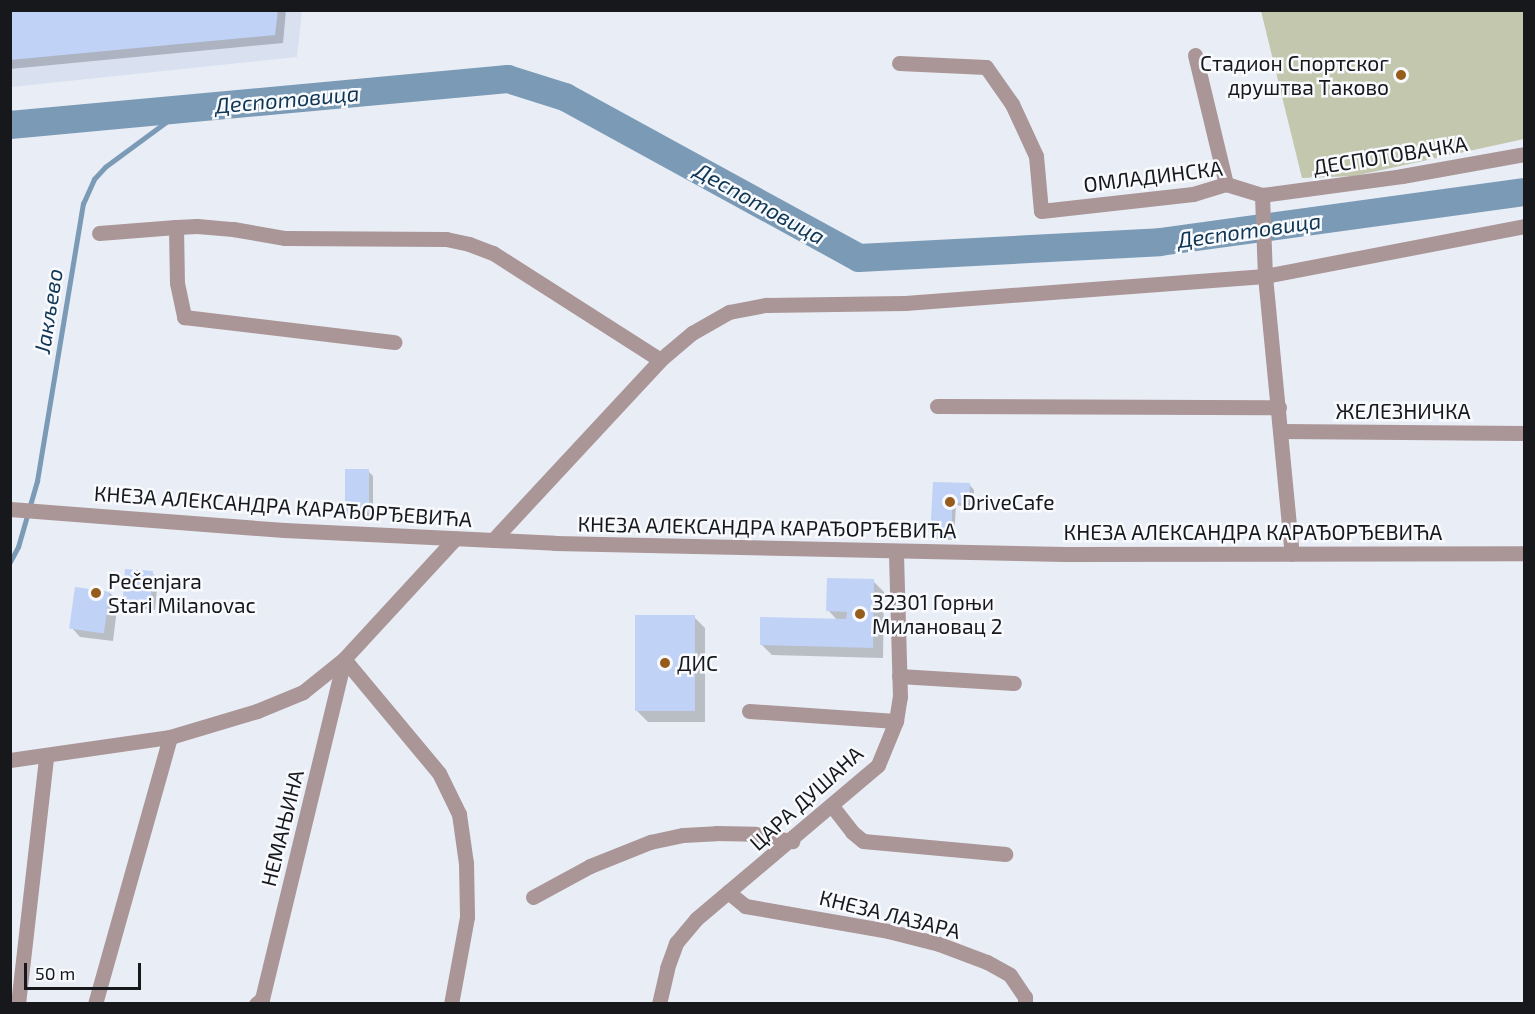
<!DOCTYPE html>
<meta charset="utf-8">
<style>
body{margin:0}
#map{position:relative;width:1535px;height:1014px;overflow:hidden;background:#e8edf6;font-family:"Exo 2",sans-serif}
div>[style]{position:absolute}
.built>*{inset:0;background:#d9e0f0}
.green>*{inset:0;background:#c2c7ad}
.shadow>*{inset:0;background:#0003}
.stream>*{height:4.5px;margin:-2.25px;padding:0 2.25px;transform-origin:2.25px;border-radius:2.25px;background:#7a9ab6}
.river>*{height:28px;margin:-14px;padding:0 14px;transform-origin:14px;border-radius:14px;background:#7a9ab6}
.building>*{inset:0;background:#c1d2f7;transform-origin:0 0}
.minor>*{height:15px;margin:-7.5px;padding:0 7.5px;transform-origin:7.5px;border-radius:7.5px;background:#aa9597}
.tertiary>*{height:15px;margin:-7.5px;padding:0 7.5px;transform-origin:7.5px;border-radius:7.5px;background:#aa9597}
.dots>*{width:16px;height:16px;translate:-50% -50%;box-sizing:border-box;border:3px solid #f8fafe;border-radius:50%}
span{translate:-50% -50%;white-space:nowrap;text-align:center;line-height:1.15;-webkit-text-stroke:5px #f8fafe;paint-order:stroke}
.poi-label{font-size:21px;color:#17181c}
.right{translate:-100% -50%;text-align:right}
.left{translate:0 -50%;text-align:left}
.street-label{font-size:21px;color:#17181c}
.water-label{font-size:22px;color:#0f3654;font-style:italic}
.frame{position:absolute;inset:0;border:12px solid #17181c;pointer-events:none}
.scale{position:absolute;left:24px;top:963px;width:117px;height:27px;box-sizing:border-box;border:3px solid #17181c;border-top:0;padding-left:8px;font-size:18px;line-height:21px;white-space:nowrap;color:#17181c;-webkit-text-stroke:4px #f8fafe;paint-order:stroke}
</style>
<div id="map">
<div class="built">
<div style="clip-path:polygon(10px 11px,302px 11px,297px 57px,11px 87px)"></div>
</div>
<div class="green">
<div style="clip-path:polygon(1261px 11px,1524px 11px,1524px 139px,1354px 176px,1302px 178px)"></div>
</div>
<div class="shadow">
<div style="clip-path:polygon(10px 10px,286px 10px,283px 43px,10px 69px)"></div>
<div style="clip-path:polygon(368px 471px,373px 476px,373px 518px,351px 518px,346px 513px)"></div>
<div style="clip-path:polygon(969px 484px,974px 490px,974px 508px,956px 505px,954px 540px,933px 539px,932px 507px)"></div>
<div style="clip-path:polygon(152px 573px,158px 578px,155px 610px,129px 608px,124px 603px)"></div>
<div style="clip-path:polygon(873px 581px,884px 592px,883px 658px,772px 655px,761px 644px,838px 621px,828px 610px)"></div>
<div style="clip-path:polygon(110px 593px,118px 601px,113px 641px,80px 637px,72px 628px)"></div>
<div style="clip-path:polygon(694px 617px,705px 628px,705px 722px,648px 722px,637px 711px)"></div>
</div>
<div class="stream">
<div style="left:10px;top:562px;width:17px;rotate:-62deg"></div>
<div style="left:18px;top:547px;width:69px;rotate:-73.9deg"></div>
<div style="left:37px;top:481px;width:281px;rotate:-80.6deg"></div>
<div style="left:83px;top:204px;width:27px;rotate:-66deg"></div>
<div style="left:94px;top:179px;width:16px;rotate:-47deg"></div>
<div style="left:105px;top:167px;width:99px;rotate:-36.4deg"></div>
</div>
<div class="river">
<div style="left:10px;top:125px;width:500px;rotate:-5.28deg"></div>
<div style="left:508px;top:79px;width:60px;rotate:17.5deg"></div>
<div style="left:565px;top:97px;width:335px;rotate:28.7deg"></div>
<div style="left:859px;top:258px;width:301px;rotate:-3deg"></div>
<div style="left:1160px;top:242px;width:367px;rotate:-7.8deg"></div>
</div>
<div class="building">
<div style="clip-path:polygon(10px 10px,278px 10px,275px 35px,10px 60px)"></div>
<div style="left:345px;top:469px;width:24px;height:44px"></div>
<div style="clip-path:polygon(933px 482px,970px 483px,969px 503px,955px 503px,955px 500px,952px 500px,952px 538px,930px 538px)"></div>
<div style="left:125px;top:569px;width:28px;height:35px;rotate:4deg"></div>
<div style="clip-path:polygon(827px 578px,874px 579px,873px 648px,760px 645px,760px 617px,846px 619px,847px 612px,826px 611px)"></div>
<div style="left:75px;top:587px;width:35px;height:42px;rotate:8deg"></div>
<div style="left:635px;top:615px;width:60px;height:96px"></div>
</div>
<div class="minor">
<div style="left:1195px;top:55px;width:133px;rotate:76.5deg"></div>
<div style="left:899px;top:63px;width:87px;rotate:2.6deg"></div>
<div style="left:986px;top:67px;width:45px;rotate:54.9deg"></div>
<div style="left:1012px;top:104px;width:57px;rotate:65.2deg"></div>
<div style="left:1036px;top:156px;width:55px;rotate:84.8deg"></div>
<div style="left:1041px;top:211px;width:153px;rotate:-6.4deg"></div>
<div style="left:1193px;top:194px;width:34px;rotate:-17deg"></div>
<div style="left:1226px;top:184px;width:38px;rotate:17deg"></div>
<div style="left:1262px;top:195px;width:141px;rotate:-7.7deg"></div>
<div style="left:1402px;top:176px;width:124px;rotate:-10.2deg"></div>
<div style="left:1262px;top:195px;width:81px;rotate:87.9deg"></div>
<div style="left:1265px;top:276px;width:279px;rotate:84.5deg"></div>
<div style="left:176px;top:227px;width:21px;rotate:-3deg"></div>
<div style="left:197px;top:226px;width:36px;rotate:5deg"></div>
<div style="left:233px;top:229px;width:53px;rotate:9.8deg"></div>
<div style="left:285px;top:238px;width:161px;rotate:0.4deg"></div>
<div style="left:446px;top:239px;width:24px;rotate:12deg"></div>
<div style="left:469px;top:244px;width:26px;rotate:21deg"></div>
<div style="left:493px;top:253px;width:198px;rotate:32.6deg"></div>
<div style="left:99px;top:233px;width:77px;rotate:-4.5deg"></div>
<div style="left:176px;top:227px;width:56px;rotate:89deg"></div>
<div style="left:177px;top:283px;width:35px;rotate:78deg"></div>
<div style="left:184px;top:317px;width:212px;rotate:6.8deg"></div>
<div style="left:937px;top:406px;width:342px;rotate:0.2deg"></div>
<div style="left:1281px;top:431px;width:243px;rotate:0.5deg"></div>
<div style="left:493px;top:540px;width:246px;rotate:-47.1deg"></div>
<div style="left:660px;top:360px;width:42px;rotate:-40.2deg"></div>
<div style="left:692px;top:333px;width:43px;rotate:-29.6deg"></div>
<div style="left:729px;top:312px;width:38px;rotate:-11deg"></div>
<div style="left:766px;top:305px;width:139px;rotate:-0.8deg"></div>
<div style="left:905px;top:303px;width:361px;rotate:-4.3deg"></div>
<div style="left:1265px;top:276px;width:264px;rotate:-10.9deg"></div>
<div style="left:344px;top:659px;width:148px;rotate:50.2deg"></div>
<div style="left:439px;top:773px;width:46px;rotate:64deg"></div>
<div style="left:459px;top:814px;width:49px;rotate:81.9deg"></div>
<div style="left:466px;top:863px;width:54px;rotate:88.9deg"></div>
<div style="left:467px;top:917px;width:88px;rotate:100.4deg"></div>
<div style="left:899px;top:676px;width:115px;rotate:3.5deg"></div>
<div style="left:749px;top:711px;width:147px;rotate:3.9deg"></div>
<div style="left:10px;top:760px;width:162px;rotate:-8.2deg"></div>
<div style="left:170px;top:737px;width:91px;rotate:-16.6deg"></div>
<div style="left:257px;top:711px;width:50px;rotate:-22.4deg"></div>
<div style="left:303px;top:692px;width:53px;rotate:-38.8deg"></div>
<div style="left:344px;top:659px;width:162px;rotate:-47.3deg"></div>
<div style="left:832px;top:806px;width:33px;rotate:52deg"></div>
<div style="left:852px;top:832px;width:14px;rotate:39deg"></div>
<div style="left:863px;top:841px;width:143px;rotate:5.2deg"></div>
<div style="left:728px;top:892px;width:22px;rotate:39deg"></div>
<div style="left:745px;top:906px;width:145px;rotate:9.9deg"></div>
<div style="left:888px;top:931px;width:53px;rotate:14.3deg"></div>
<div style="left:939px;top:944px;width:51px;rotate:20.6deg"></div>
<div style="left:987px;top:962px;width:26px;rotate:29deg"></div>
<div style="left:1010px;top:975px;width:27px;rotate:56deg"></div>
<div style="left:1025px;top:997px;width:7px;rotate:90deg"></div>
<div style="left:533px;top:897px;width:65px;rotate:-28.5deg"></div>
<div style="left:590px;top:866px;width:65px;rotate:-21.8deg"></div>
<div style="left:650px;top:842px;width:34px;rotate:-12deg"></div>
<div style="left:683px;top:835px;width:33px;rotate:-3deg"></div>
<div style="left:716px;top:833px;width:39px;rotate:1deg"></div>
<div style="left:755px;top:834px;width:38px;rotate:11deg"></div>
<div style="left:18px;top:1004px;width:249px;rotate:-83.5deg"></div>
<div style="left:95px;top:1004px;width:277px;rotate:-74.3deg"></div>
<div style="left:256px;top:1004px;width:8px;rotate:-40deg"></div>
<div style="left:262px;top:999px;width:350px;rotate:-76.4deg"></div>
<div style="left:659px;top:1004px;width:37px;rotate:-77deg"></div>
<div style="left:667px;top:968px;width:27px;rotate:-70deg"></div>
<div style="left:676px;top:943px;width:31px;rotate:-50deg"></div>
<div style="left:696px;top:919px;width:238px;rotate:-40.2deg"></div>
<div style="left:878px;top:765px;width:48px;rotate:-67.8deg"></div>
<div style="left:896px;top:721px;width:24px;rotate:-81deg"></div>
<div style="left:900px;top:697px;width:146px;rotate:-91.6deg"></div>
</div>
<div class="tertiary">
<div style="left:10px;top:509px;width:275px;rotate:4.4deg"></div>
<div style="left:284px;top:530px;width:271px;rotate:2.7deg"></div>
<div style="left:555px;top:543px;width:510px;rotate:1.24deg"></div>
<div style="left:1065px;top:554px;width:459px;rotate:-0.1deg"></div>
</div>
<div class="dots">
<div style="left:1401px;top:75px;background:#965c1b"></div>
<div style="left:950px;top:502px;background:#965c1b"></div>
<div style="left:96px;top:593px;background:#965c1b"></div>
<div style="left:860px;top:614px;background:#965c1b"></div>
<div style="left:665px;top:663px;background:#965c1b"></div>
</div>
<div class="poi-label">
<span class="right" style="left:1389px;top:75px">Стадион Спортског<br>друштва Таково</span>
<span class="left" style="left:962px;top:502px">DriveCafe</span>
<span class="left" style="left:108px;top:593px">Pečenjara<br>Stari Milanovac</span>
<span class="left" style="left:872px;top:614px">32301 Горњи<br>Милановац 2</span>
<span class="left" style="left:677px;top:663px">ДИС</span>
</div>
<div class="street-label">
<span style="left:1390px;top:155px;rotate:-9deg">ДЕСПОТОВАЧКА</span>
<span style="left:1153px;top:176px;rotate:-7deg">ОМЛАДИНСКА</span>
<span style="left:1403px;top:411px">ЖЕЛЕЗНИЧКА</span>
<span style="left:283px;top:506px;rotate:4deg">КНЕЗА АЛЕКСАНДРА КАРАЂОРЂЕВИЋА</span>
<span style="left:767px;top:527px;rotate:1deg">КНЕЗА АЛЕКСАНДРА КАРАЂОРЂЕВИЋА</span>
<span style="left:1253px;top:532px">КНЕЗА АЛЕКСАНДРА КАРАЂОРЂЕВИЋА</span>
<span style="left:806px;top:798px;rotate:-42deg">ЦАРА ДУШАНА</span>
<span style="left:282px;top:828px;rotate:-76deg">НЕМАЊИНА</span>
<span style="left:890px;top:914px;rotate:14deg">КНЕЗА ЛАЗАРА</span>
</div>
<div class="water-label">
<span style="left:287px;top:99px;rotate:-5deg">Деспотовица</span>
<span style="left:760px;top:203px;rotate:29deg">Деспотовица</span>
<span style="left:1249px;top:230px;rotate:-8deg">Деспотовица</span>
<span style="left:48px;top:311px;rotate:-81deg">Јакљево</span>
</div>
<div class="frame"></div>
<div class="scale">50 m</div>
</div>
